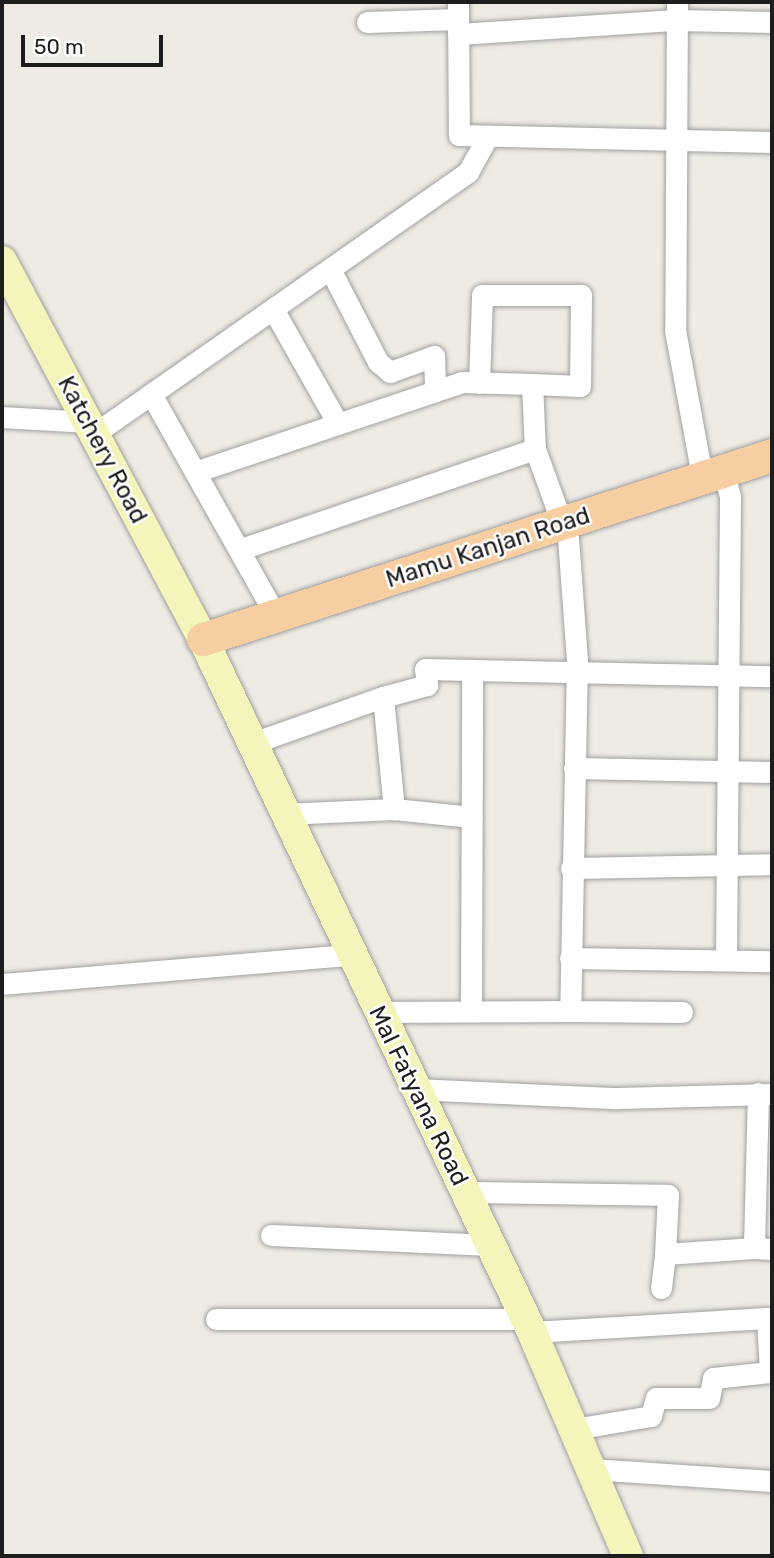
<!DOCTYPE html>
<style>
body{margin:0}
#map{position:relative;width:774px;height:1558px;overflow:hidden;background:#eeeae4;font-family:Rubik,sans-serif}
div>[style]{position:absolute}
.roads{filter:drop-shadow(0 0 2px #a1a1a1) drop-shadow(0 0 2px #a1a1a1)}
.minor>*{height:21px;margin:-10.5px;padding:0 10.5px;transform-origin:10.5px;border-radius:10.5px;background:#fff}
.secondary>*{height:30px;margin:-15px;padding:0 15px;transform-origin:15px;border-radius:15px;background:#f4f5ba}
.primary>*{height:33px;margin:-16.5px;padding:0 16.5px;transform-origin:16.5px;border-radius:16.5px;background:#f6cea1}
span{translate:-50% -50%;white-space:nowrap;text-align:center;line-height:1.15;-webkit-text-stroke:5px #fff;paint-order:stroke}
.street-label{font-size:24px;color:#1d1d1d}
.frame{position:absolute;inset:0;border:4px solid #1d1d1d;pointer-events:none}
.scale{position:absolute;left:21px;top:35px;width:142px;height:32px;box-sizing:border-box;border:4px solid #1d1d1d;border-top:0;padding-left:9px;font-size:21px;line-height:24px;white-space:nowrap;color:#1d1d1d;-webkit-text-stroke:5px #fff;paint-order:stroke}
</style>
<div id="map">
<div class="roads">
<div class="minor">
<div style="left:458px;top:2px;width:133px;rotate:89.6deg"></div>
<div style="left:459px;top:135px;width:313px;rotate:1.3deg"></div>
<div style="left:677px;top:2px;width:328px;rotate:90.3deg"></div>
<div style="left:675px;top:330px;width:148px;rotate:79.5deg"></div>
<div style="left:367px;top:22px;width:91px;rotate:-1.9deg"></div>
<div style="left:458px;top:34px;width:219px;rotate:-3.7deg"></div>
<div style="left:677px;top:20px;width:95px;rotate:1.2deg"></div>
<div style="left:330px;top:269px;width:105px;rotate:62.7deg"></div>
<div style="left:378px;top:362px;width:16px;rotate:40deg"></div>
<div style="left:390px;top:372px;width:47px;rotate:-20deg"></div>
<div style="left:434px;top:356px;width:35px;rotate:88deg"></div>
<div style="left:273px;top:309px;width:132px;rotate:60.5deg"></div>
<div style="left:479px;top:383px;width:88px;rotate:-88deg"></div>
<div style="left:482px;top:295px;width:99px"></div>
<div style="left:581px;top:295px;width:91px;rotate:90.6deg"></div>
<div style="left:580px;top:386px;width:48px;rotate:-177.6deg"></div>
<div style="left:151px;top:394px;width:255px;rotate:60.6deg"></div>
<div style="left:2px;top:417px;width:86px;rotate:3.3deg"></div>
<div style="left:94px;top:434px;width:457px;rotate:-35deg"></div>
<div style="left:468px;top:172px;width:41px;rotate:-60.9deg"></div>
<div style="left:723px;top:470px;width:28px;rotate:75deg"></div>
<div style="left:730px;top:497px;width:463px;rotate:90.5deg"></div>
<div style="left:198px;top:471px;width:279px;rotate:-18.6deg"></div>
<div style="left:462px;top:382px;width:70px;rotate:1.6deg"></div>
<div style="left:532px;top:384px;width:65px;rotate:87.4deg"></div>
<div style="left:535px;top:449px;width:82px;rotate:70deg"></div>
<div style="left:567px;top:524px;width:136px;rotate:85.8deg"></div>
<div style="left:577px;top:660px;width:351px;rotate:91.1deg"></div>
<div style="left:570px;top:1011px;width:112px;rotate:0.5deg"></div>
<div style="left:241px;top:549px;width:311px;rotate:-18.8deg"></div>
<div style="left:383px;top:697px;width:46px;rotate:-15.3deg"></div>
<div style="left:427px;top:685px;width:16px;rotate:-97deg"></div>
<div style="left:425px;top:669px;width:347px;rotate:1.2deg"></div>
<div style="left:250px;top:744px;width:141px;rotate:-19.5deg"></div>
<div style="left:383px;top:697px;width:113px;rotate:84.4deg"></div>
<div style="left:574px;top:768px;width:198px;rotate:1.2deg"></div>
<div style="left:283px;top:814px;width:111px;rotate:-2.6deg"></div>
<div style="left:394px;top:809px;width:78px;rotate:5.9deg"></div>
<div style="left:571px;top:868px;width:201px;rotate:-1.1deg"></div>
<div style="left:570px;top:958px;width:202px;rotate:0.9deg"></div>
<div style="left:2px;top:984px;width:348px;rotate:-4.8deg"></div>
<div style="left:471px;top:1010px;width:338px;rotate:-89.8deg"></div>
<div style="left:376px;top:1012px;width:194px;rotate:-0.3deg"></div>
<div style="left:415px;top:1089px;width:202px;rotate:2.6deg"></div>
<div style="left:617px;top:1098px;width:155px;rotate:-1.5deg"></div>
<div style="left:758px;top:1093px;width:155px;rotate:91.5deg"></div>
<div style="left:754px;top:1248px;width:18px;rotate:3deg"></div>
<div style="left:464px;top:1192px;width:204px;rotate:0.8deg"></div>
<div style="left:668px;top:1195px;width:59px;rotate:92.9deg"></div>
<div style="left:665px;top:1254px;width:89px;rotate:-3.9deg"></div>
<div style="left:271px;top:1235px;width:219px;rotate:2.6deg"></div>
<div style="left:661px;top:1288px;width:34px;rotate:-83deg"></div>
<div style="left:216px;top:1319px;width:310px"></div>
<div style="left:532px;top:1332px;width:235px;rotate:-3.4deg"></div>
<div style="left:767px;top:1318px;width:54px;rotate:86.8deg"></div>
<div style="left:770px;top:1372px;width:57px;rotate:174deg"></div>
<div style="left:713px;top:1378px;width:20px;rotate:101deg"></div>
<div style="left:709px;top:1398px;width:53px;rotate:180deg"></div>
<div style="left:656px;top:1398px;width:19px;rotate:106deg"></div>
<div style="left:651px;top:1416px;width:77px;rotate:170.3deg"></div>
<div style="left:591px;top:1469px;width:181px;rotate:3.8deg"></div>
</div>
<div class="secondary">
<div style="left:2px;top:261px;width:428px;rotate:62deg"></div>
<div style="left:203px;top:639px;width:767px;rotate:64.6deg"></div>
<div style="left:532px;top:1332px;width:244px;rotate:66.8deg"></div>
</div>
<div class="primary">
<div style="left:203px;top:639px;width:598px;rotate:-17.92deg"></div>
</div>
</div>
<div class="street-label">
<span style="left:102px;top:450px;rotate:62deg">Katchery Road</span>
<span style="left:488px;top:548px;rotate:-18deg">Mamu Kanjan Road</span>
<span style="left:418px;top:1096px;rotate:64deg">Mal Fatyana Road</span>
</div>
<div class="frame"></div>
<div class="scale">50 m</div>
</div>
